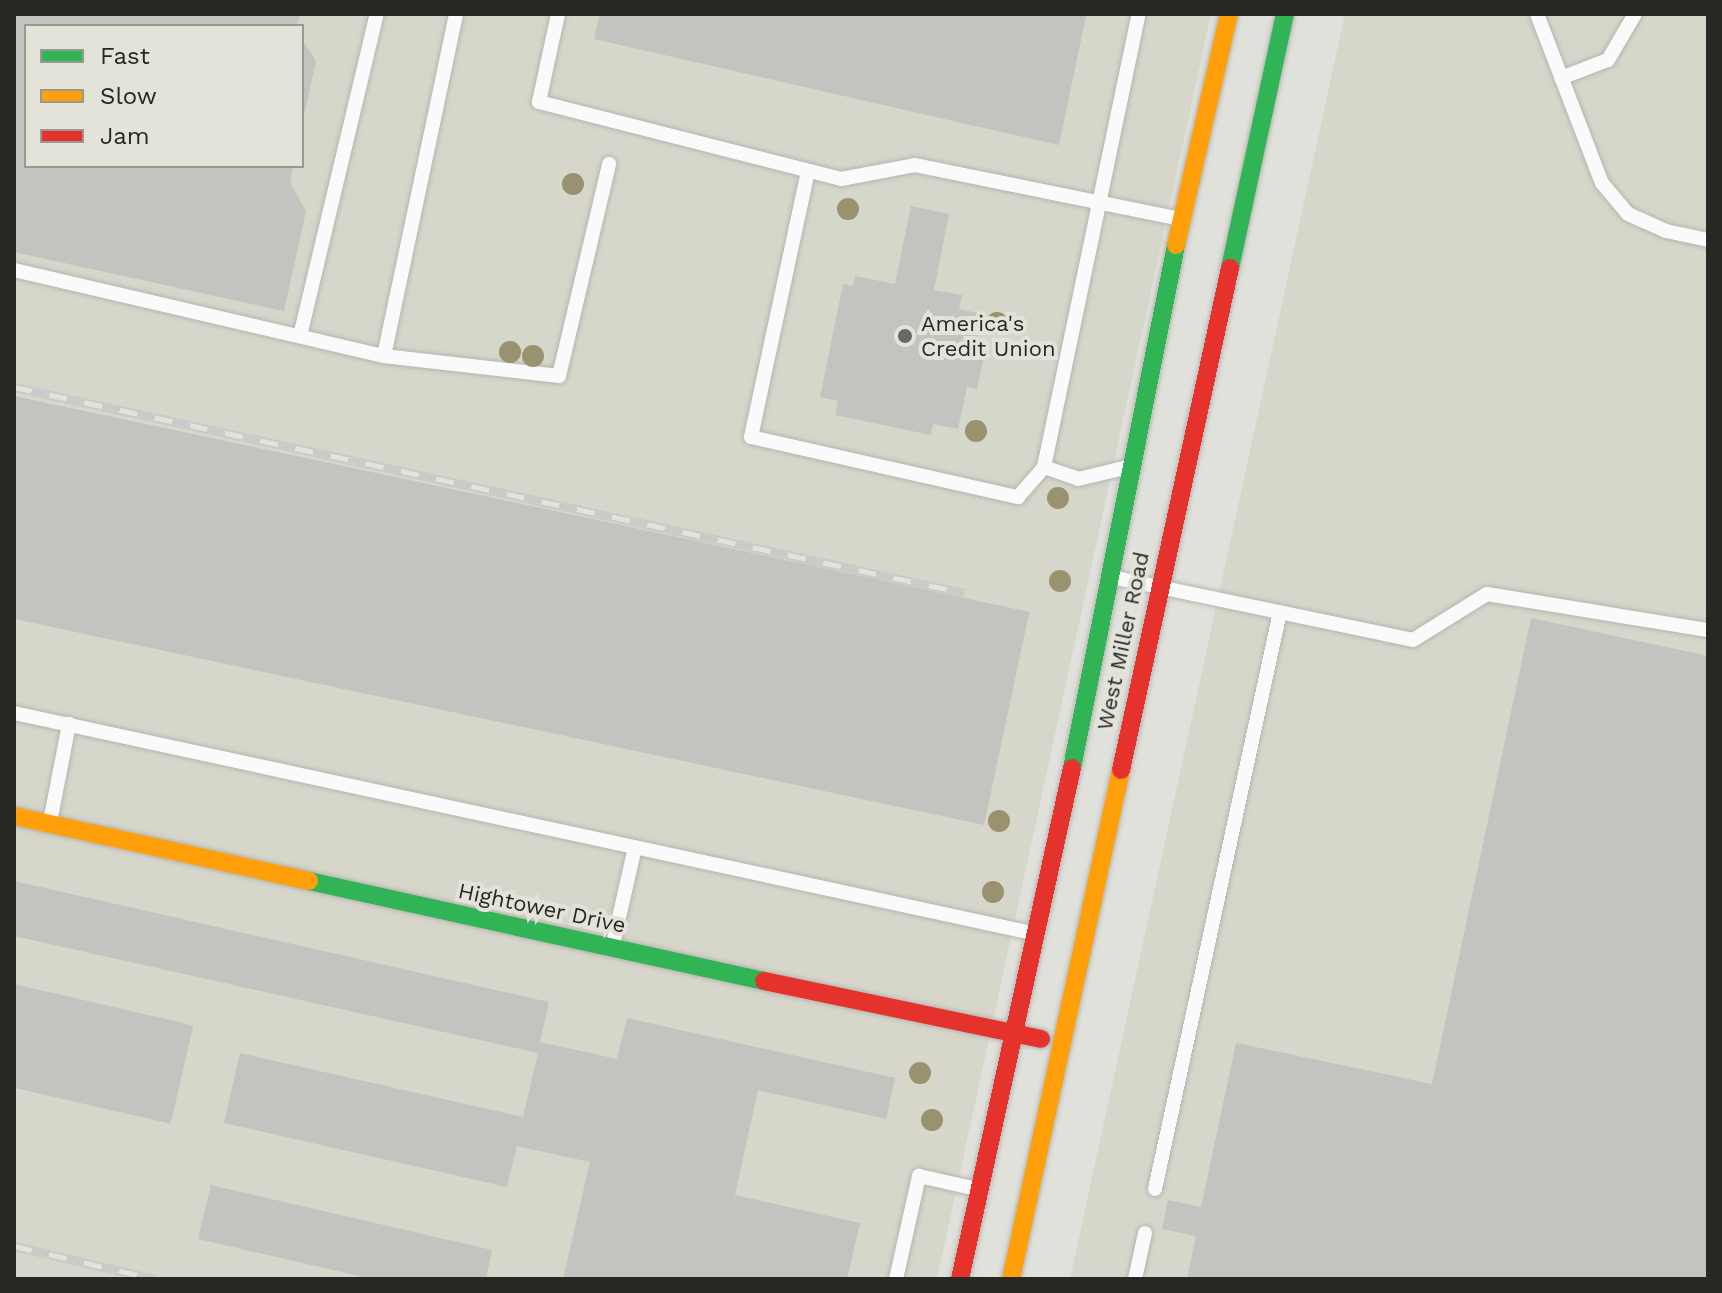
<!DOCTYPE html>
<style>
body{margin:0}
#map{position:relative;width:1722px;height:1293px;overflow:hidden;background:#e1e1dc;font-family:"Work Sans",sans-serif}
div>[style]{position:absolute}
.built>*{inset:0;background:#d7d6ca}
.building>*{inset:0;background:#c3c3bf;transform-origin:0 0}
.roads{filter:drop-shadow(0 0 2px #b5b5b1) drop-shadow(0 0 2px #b5b5b1)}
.lane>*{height:14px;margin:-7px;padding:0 7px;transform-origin:7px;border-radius:7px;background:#fafafa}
.fast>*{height:18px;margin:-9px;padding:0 9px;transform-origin:9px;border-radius:9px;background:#30b455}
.slow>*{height:18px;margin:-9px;padding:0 9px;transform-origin:9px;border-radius:9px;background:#ff9f0a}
.jam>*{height:18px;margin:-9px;padding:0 9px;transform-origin:9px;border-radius:9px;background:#e5322d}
.rail>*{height:9px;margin-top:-4.5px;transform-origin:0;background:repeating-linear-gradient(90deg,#e4e3d9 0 18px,#cacac8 0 36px);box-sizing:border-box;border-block:2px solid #cacac8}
.trees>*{width:22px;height:22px;margin:-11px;border-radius:50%;background:#98926f}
.dots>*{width:22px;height:22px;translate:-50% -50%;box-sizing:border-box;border:4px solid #e4e3d9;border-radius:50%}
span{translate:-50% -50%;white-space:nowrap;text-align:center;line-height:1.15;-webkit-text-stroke:8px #e4e3d9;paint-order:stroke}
.poi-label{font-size:22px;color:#282724}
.left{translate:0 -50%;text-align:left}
.street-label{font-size:22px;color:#282724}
.frame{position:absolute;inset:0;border:16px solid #282724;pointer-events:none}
.legend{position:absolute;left:24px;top:24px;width:280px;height:144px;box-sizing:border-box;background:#e4e3d9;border:2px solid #999891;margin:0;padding:10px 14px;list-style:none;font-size:24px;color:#282724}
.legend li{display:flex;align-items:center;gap:16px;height:40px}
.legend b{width:40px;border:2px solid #999891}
</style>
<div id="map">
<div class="built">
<div style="clip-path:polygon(evenodd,14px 14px,1211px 14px,937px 1279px,14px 1279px,14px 14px,26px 26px,302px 26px,302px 166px,26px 166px,26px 26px)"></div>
<div style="clip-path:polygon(1345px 14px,1708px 14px,1708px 1279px,1070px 1279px)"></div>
</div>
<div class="building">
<div style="clip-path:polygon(14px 14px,300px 14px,297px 26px,26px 26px,26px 166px,293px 166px,290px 183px,306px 211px,284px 311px,14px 252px)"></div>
<div style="clip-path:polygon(600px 14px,1085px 14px,1086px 16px,1059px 145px,594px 39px)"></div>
<div style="clip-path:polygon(302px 39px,316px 61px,303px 120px,302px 120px)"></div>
<div style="clip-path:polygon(911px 206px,949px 214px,934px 290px,962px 295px,959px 309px,982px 314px,973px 358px,983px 360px,977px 389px,967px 387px,958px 429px,933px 424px,931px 435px,835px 415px,838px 401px,820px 397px,843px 284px,853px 286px,855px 276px,895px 284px)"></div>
<div style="left:14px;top:396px;width:1038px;height:218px;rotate:12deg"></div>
<div style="clip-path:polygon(1531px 618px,1708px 656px,1708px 1279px,1187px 1279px,1196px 1236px,1162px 1229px,1168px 1200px,1201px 1207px,1236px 1043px,1432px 1084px)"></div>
<div style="clip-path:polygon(14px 881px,549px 1002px,540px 1042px,617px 1059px,627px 1018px,895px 1078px,886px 1119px,758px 1090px,735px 1195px,860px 1223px,847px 1279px,563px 1279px,590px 1162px,517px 1146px,507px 1187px,224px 1123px,240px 1053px,523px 1117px,538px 1053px,14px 936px)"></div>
<div style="left:14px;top:984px;width:184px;height:101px;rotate:13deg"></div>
<div style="clip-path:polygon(211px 1185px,492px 1250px,486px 1279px,372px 1279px,198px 1239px)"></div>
</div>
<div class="roads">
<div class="lane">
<div style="left:558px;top:14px;width:90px;rotate:102.2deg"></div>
<div style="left:539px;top:102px;width:312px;rotate:14.3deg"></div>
<div style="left:841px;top:179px;width:75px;rotate:-10.7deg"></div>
<div style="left:915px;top:165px;width:271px;rotate:11.5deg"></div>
<div style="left:1537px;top:14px;width:181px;rotate:69deg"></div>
<div style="left:1602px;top:183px;width:40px;rotate:50deg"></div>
<div style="left:1628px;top:214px;width:42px;rotate:24.1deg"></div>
<div style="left:1666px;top:231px;width:43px;rotate:12.1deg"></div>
<div style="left:1561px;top:78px;width:50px;rotate:-21deg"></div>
<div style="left:1608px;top:60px;width:53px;rotate:-59.6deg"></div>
<div style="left:808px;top:171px;width:272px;rotate:102.1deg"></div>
<div style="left:751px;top:437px;width:274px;rotate:12.7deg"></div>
<div style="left:1018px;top:497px;width:40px;rotate:-49deg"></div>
<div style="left:1044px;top:467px;width:463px;rotate:-78.2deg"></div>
<div style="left:14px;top:270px;width:380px;rotate:13.1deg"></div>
<div style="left:384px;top:356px;width:176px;rotate:6.5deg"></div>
<div style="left:559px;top:376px;width:218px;rotate:-76.7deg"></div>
<div style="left:300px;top:336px;width:331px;rotate:-76.6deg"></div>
<div style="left:384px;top:356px;width:349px;rotate:-78.1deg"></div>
<div style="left:1044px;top:467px;width:36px;rotate:19deg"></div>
<div style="left:1078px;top:479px;width:51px;rotate:-13.5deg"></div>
<div style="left:1116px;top:578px;width:303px;rotate:11.8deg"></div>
<div style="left:1413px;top:640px;width:87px;rotate:-31.9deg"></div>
<div style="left:1487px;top:594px;width:224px;rotate:9.3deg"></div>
<div style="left:14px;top:713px;width:1042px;rotate:12.19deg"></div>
<div style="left:50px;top:822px;width:100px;rotate:-79deg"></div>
<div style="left:613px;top:944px;width:99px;rotate:-77.2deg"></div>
<div style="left:1155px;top:1189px;width:590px;rotate:-77.78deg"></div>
<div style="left:896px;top:1279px;width:106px;rotate:-77.4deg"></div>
<div style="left:919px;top:1176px;width:59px;rotate:12.6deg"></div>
<div style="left:1135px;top:1279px;width:47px;rotate:-77.7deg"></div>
</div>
<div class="fast">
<div style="left:1230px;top:268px;width:260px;rotate:-77.8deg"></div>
<div style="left:1072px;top:768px;width:533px;rotate:-78.75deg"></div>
<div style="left:309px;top:881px;width:466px;rotate:12.4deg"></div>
</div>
<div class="slow">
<div style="left:1176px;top:245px;width:237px;rotate:-77.1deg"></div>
<div style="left:14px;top:816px;width:302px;rotate:12.4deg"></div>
<div style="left:1011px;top:1279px;width:521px;rotate:-77.81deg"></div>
</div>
<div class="jam">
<div style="left:1121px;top:770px;width:514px;rotate:-77.75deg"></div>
<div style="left:764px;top:981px;width:283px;rotate:11.8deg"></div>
<div style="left:960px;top:1279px;width:523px;rotate:-77.64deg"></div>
</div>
</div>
<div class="rail">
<div style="left:14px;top:387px;width:972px;rotate:12.23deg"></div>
<div style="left:14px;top:1246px;width:145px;rotate:13.2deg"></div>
</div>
<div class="trees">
<div style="left:573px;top:184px"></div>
<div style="left:848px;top:209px"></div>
<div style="left:997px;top:323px"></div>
<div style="left:510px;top:352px"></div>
<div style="left:533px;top:356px"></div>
<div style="left:976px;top:431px"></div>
<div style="left:1058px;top:498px"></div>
<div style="left:1060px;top:581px"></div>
<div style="left:999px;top:821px"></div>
<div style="left:993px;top:892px"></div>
<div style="left:920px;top:1073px"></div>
<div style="left:932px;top:1120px"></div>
</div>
<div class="dots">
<div style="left:905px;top:336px;background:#696864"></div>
</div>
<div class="poi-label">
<span class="left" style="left:921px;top:336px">America's<br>Credit Union</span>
</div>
<div class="street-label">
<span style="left:1123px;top:641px;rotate:-78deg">West Miller Road</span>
<span style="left:542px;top:908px;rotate:12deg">Hightower Drive</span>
</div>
<div class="frame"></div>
<ul class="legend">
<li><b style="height:10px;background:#30b455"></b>Fast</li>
<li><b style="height:10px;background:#ff9f0a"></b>Slow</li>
<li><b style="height:10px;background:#e5322d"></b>Jam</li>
</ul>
</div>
